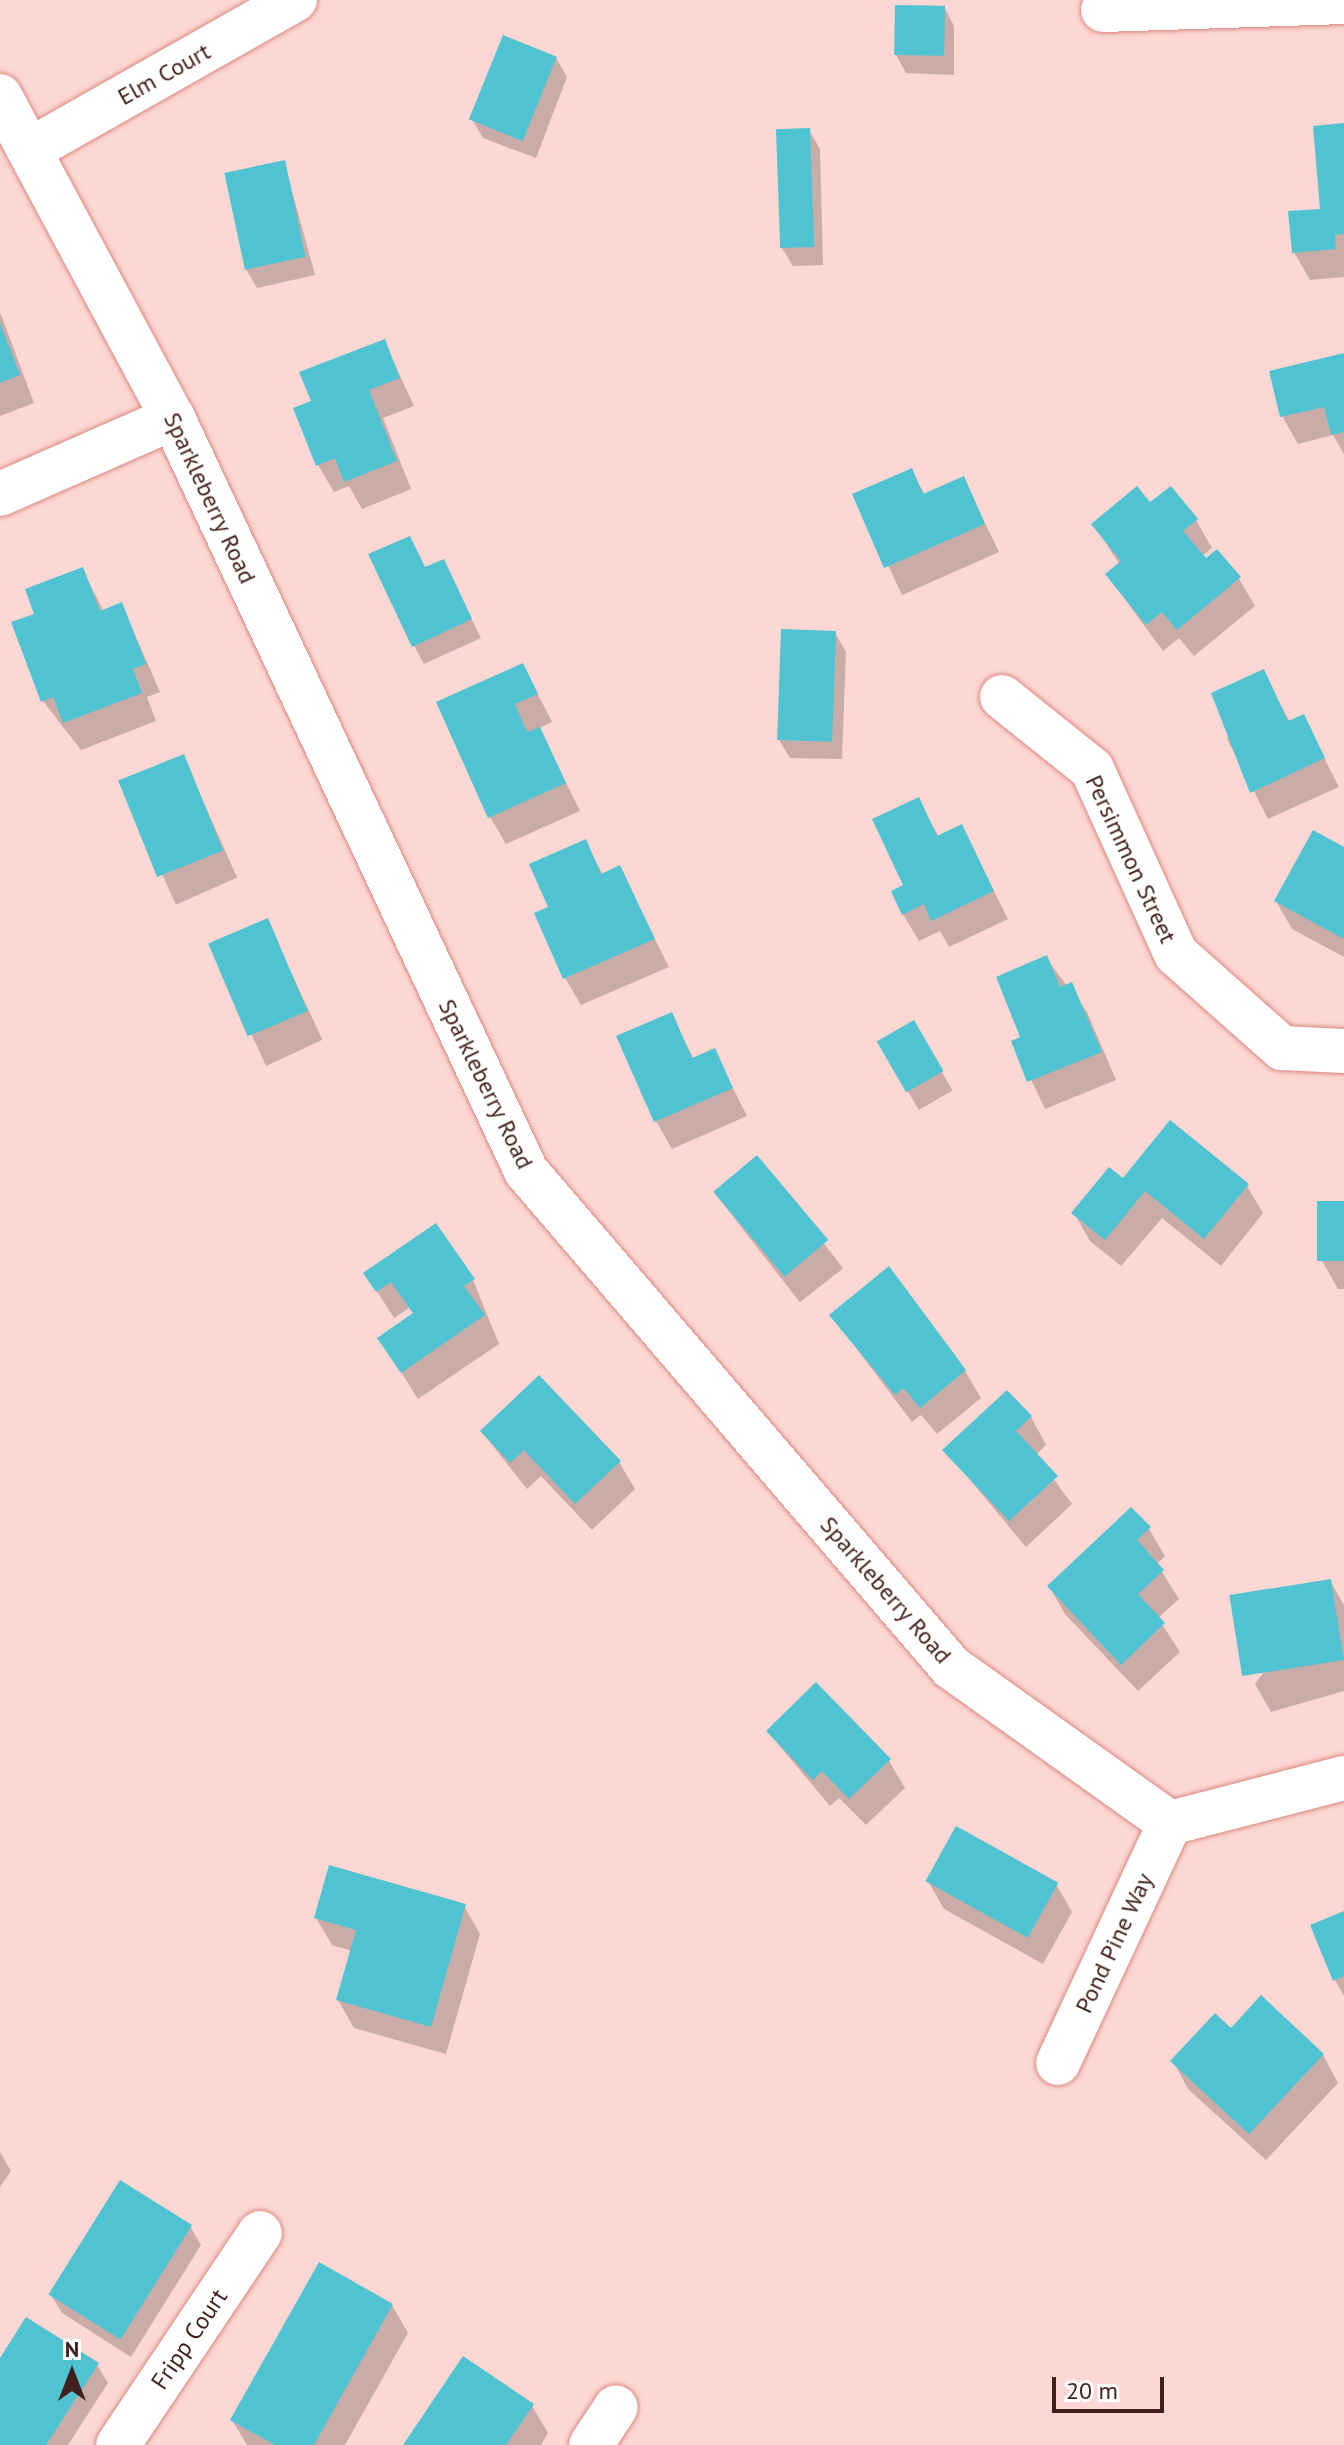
<!DOCTYPE html>
<style>
body{margin:0}
#map{position:relative;width:1344px;height:2445px;overflow:hidden;background:#fcd7d3;font-family:"PT Sans",sans-serif}
div>[style]{position:absolute}
.shadow>*{inset:0;background:#0003;transform-origin:0 0}
.building>*{inset:0;background:#4fc3d1;transform-origin:0 0}
.roads{filter:drop-shadow(0 0 2px #db877f) drop-shadow(0 0 2px #db877f)}
.street>*{height:44px;margin:-22px;padding:0 22px;transform-origin:22px;border-radius:22px;background:#fff}
span{translate:-50% -50%;white-space:nowrap;text-align:center;line-height:1.15;-webkit-text-stroke:6px #fff;paint-order:stroke}
.street-label{font-size:24px;color:#401f1c}
.north{position:absolute;left:32px;top:2333px;width:80px;height:80px;-webkit-text-stroke:6px #fff;paint-order:stroke;rotate:0deg;font-size:22px;font-weight:700;line-height:32px;text-align:center;color:#401f1c}
.north::after{content:'';display:block;margin:auto;width:28px;height:36px;background:#401f1c;clip-path:polygon(50% 0,100% 100%,50% 72%,0 100%)}
.scale{position:absolute;left:1052px;top:2377px;width:112px;height:36px;box-sizing:border-box;border:4px solid #401f1c;border-top:0;padding-left:10px;font-size:24px;line-height:28px;white-space:nowrap;color:#401f1c;-webkit-text-stroke:6px #fff;paint-order:stroke}
</style>
<div id="map">
<div class="shadow">
<div style="clip-path:polygon(944px 7px,954px 26px,954px 75px,906px 73px,896px 55px)"></div>
<div style="clip-path:polygon(556px 58px,567px 77px,536px 158px,483px 138px,472px 119px)"></div>
<div style="clip-path:polygon(1344px 125px,1344px 277px,1310px 280px,1294px 252px,1322px 211px)"></div>
<div style="clip-path:polygon(809px 130px,820px 149px,823px 265px,793px 266px,782px 248px)"></div>
<div style="clip-path:polygon(284px 162px,315px 275px,257px 288px,246px 269px)"></div>
<div style="clip-path:polygon(0 312px,34px 403px,0 416px)"></div>
<div style="clip-path:polygon(384px 341px,414px 406px,383px 418px,411px 489px,362px 509px,349px 486px,334px 492px,318px 465px,314px 402px)"></div>
<div style="clip-path:polygon(1344px 355px,1344px 454px,1333px 435px,1298px 444px,1282px 416px)"></div>
<div style="clip-path:polygon(911px 470px,925px 495px,963px 478px,999px 552px,902px 595px,855px 495px)"></div>
<div style="clip-path:polygon(1150px 505px,1196px 520px,1212px 548px,1202px 556px,1239px 579px,1255px 606px,1194px 656px,1179px 638px,1163px 651px,1107px 575px,1120px 565px,1094px 525px)"></div>
<div style="clip-path:polygon(443px 561px,481px 638px,424px 664px,414px 646px,426px 569px)"></div>
<div style="clip-path:polygon(82px 569px,104px 612px,122px 605px,160px 692px,147px 697px,156px 721px,81px 750px,43px 701px,36px 615px)"></div>
<div style="clip-path:polygon(835px 633px,846px 652px,842px 759px,790px 758px,779px 740px)"></div>
<div style="clip-path:polygon(523px 665px,552px 722px,539px 728px,580px 811px,506px 844px,490px 817px)"></div>
<div style="clip-path:polygon(1263px 672px,1290px 722px,1303px 717px,1339px 787px,1268px 819px,1227px 739px)"></div>
<div style="left:183px;top:756px;width:133px;height:67px;rotate:66deg"></div>
<div style="clip-path:polygon(918px 800px,939px 837px,961px 826px,1008px 919px,949px 947px,940px 931px,919px 941px,903px 914px)"></div>
<div style="clip-path:polygon(585px 841px,603px 875px,619px 868px,669px 967px,581px 1005px,565px 978px,551px 908px)"></div>
<div style="clip-path:polygon(1344px 849px,1344px 957px,1292px 929px,1276px 901px)"></div>
<div style="left:267px;top:921px;width:131px;height:62px;rotate:65deg"></div>
<div style="clip-path:polygon(1046px 958px,1087px 1012px,1116px 1080px,1045px 1109px,1013px 1042px,1023px 1038px)"></div>
<div style="clip-path:polygon(671px 1015px,694px 1059px,714px 1050px,747px 1116px,672px 1149px,656px 1121px)"></div>
<div style="left:913px;top:1022px;width:79px;height:39px;rotate:60deg"></div>
<div style="left:757px;top:1158px;width:140px;height:55px;rotate:52deg"></div>
<div style="clip-path:polygon(1123px 1181px,1247px 1186px,1263px 1213px,1221px 1266px,1162px 1218px,1121px 1266px,1090px 1241px,1074px 1213px)"></div>
<div style="clip-path:polygon(1344px 1203px,1344px 1289px,1338px 1289px,1322px 1261px)"></div>
<div style="clip-path:polygon(366px 1274px,473px 1280px,499px 1344px,418px 1399px,380px 1339px,414px 1315px,409px 1308px,394px 1318px)"></div>
<div style="clip-path:polygon(832px 1316px,965px 1371px,981px 1398px,937px 1434px,921px 1415px,912px 1422px)"></div>
<div style="clip-path:polygon(1031px 1417px,1046px 1445px,1036px 1455px,1072px 1504px,1026px 1547px,945px 1450px)"></div>
<div style="clip-path:polygon(482px 1432px,619px 1462px,635px 1489px,592px 1530px,541px 1476px,527px 1489px)"></div>
<div style="clip-path:polygon(1149px 1529px,1165px 1556px,1157px 1564px,1179px 1599px,1158px 1618px,1180px 1652px,1138px 1691px,1065px 1614px,1049px 1586px)"></div>
<div style="clip-path:polygon(1330px 1581px,1344px 1605px,1344px 1691px,1271px 1712px,1255px 1684px)"></div>
<div style="clip-path:polygon(768px 1732px,889px 1761px,905px 1788px,866px 1825px,839px 1798px,830px 1806px)"></div>
<div style="clip-path:polygon(928px 1881px,1056px 1884px,1072px 1912px,1043px 1964px,944px 1909px)"></div>
<div style="clip-path:polygon(464px 1906px,480px 1934px,446px 2054px,354px 2028px,338px 2000px,352px 1951px,332px 1945px,316px 1918px)"></div>
<div style="clip-path:polygon(1344px 1913px,1344px 1996px,1335px 1980px)"></div>
<div style="clip-path:polygon(1323px 2055px,1338px 2083px,1266px 2160px,1188px 2089px,1173px 2061px)"></div>
<div style="clip-path:polygon(0 2152px,11px 2171px,0 2187px)"></div>
<div style="clip-path:polygon(190px 2226px,201px 2245px,131px 2357px,62px 2313px,51px 2295px)"></div>
<div style="clip-path:polygon(392px 2305px,408px 2333px,345px 2445px,247px 2445px,232px 2420px)"></div>
<div style="clip-path:polygon(0 2362px,97px 2365px,108px 2383px,68px 2445px,0 2445px)"></div>
<div style="clip-path:polygon(532px 2406px,548px 2433px,541px 2445px,405px 2445px)"></div>
</div>
<div class="building">
<div style="left:895px;top:5px;width:50px;height:50px;rotate:1deg"></div>
<div style="left:503px;top:35px;width:58px;height:91px;rotate:22deg"></div>
<div style="clip-path:polygon(1344px 123px,1344px 234px,1335px 235px,1336px 249px,1292px 253px,1288px 211px,1320px 209px,1313px 126px)"></div>
<div style="left:810px;top:128px;width:119px;height:34px;rotate:88deg"></div>
<div style="left:285px;top:160px;width:99px;height:62px;rotate:78deg"></div>
<div style="clip-path:polygon(0 323px,20px 375px,0 383px)"></div>
<div style="clip-path:polygon(385px 339px,400px 378px,369px 390px,397px 461px,344px 482px,335px 458px,316px 466px,293px 408px,311px 401px,299px 372px)"></div>
<div style="clip-path:polygon(1344px 353px,1344px 432px,1331px 435px,1324px 407px,1280px 417px,1269px 371px)"></div>
<div style="clip-path:polygon(912px 468px,923px 494px,964px 476px,985px 524px,884px 568px,852px 494px)"></div>
<div style="clip-path:polygon(1137px 486px,1150px 502px,1171px 486px,1198px 519px,1183px 531px,1206px 558px,1217px 549px,1241px 577px,1177px 630px,1162px 612px,1146px 625px,1105px 574px,1121px 561px,1091px 524px)"></div>
<div style="clip-path:polygon(410px 536px,425px 567px,444px 559px,472px 619px,412px 647px,368px 554px)"></div>
<div style="clip-path:polygon(83px 567px,100px 611px,122px 602px,146px 664px,133px 669px,142px 693px,63px 723px,53px 697px,41px 702px,11px 622px,34px 614px,25px 589px)"></div>
<div style="left:781px;top:629px;width:55px;height:111px;rotate:2deg"></div>
<div style="clip-path:polygon(523px 663px,538px 694px,515px 704px,527px 732px,540px 727px,566px 783px,488px 818px,436px 702px)"></div>
<div style="clip-path:polygon(1264px 669px,1288px 721px,1304px 714px,1325px 758px,1250px 793px,1211px 693px)"></div>
<div style="left:184px;top:754px;width:104px;height:71px;rotate:68deg"></div>
<div style="clip-path:polygon(919px 797px,937px 836px,962px 824px,994px 891px,931px 921px,924px 904px,902px 915px,891px 891px,903px 885px,872px 819px)"></div>
<div style="clip-path:polygon(1313px 830px,1344px 847px,1344px 939px,1274px 901px)"></div>
<div style="clip-path:polygon(586px 839px,601px 874px,620px 865px,655px 939px,563px 979px,534px 913px,548px 907px,529px 864px)"></div>
<div style="left:268px;top:918px;width:101px;height:65px;rotate:67deg"></div>
<div style="clip-path:polygon(1047px 955px,1060px 987px,1072px 982px,1102px 1052px,1027px 1082px,1011px 1041px,1020px 1037px,996px 977px)"></div>
<div style="clip-path:polygon(672px 1012px,692px 1058px,715px 1048px,733px 1088px,654px 1122px,616px 1036px)"></div>
<div style="left:914px;top:1020px;width:59px;height:43px;rotate:60deg"></div>
<div style="clip-path:polygon(1170px 1120px,1249px 1184px,1204px 1239px,1145px 1191px,1105px 1240px,1071px 1213px,1109px 1167px,1123px 1178px)"></div>
<div style="left:757px;top:1155px;width:111px;height:57px;rotate:50deg"></div>
<div style="left:1344px;top:1201px;width:60px;height:27px;rotate:90deg"></div>
<div style="clip-path:polygon(436px 1223px,475px 1279px,464px 1286px,485px 1315px,401px 1373px,377px 1338px,413px 1313px,391px 1282px,376px 1292px,363px 1273px)"></div>
<div style="clip-path:polygon(889px 1266px,966px 1370px,920px 1408px,904px 1388px,895px 1395px,829px 1315px)"></div>
<div style="clip-path:polygon(539px 1375px,621px 1461px,575px 1504px,524px 1450px,510px 1463px,480px 1431px)"></div>
<div style="clip-path:polygon(1007px 1390px,1032px 1416px,1016px 1431px,1058px 1476px,1009px 1521px,942px 1450px)"></div>
<div style="clip-path:polygon(1131px 1507px,1151px 1527px,1137px 1540px,1164px 1570px,1138px 1594px,1165px 1623px,1121px 1665px,1047px 1586px)"></div>
<div style="left:1331px;top:1579px;width:82px;height:103px;rotate:81deg"></div>
<div style="clip-path:polygon(816px 1682px,891px 1759px,849px 1799px,822px 1771px,813px 1780px,766px 1731px)"></div>
<div style="left:956px;top:1826px;width:117px;height:63px;rotate:29deg"></div>
<div style="clip-path:polygon(329px 1865px,466px 1904px,431px 2027px,336px 2000px,356px 1930px,314px 1918px)"></div>
<div style="clip-path:polygon(1344px 1911px,1344px 1976px,1333px 1981px,1310px 1925px)"></div>
<div style="clip-path:polygon(1261px 1995px,1324px 2054px,1249px 2134px,1170px 2061px,1215px 2013px,1231px 2028px)"></div>
<div style="left:120px;top:2180px;width:85px;height:135px;rotate:32deg"></div>
<div style="clip-path:polygon(319px 2262px,393px 2304px,314px 2445px,275px 2445px,230px 2420px)"></div>
<div style="clip-path:polygon(26px 2317px,99px 2363px,46px 2445px,0 2445px,0 2358px)"></div>
<div style="clip-path:polygon(463px 2356px,534px 2404px,506px 2445px,403px 2445px)"></div>
</div>
<div class="roads">
<div class="street">
<div style="left:1103px;top:10px;width:241px;rotate:-1.9deg"></div>
<div style="left:0;top:96px;width:366px;rotate:61.8deg"></div>
<div style="left:173px;top:418px;width:832px;rotate:64.88deg"></div>
<div style="left:526px;top:1171px;width:653px;rotate:49.41deg"></div>
<div style="left:951px;top:1667px;width:269px;rotate:35.5deg"></div>
<div style="left:33px;top:148px;width:301px;rotate:-29.5deg"></div>
<div style="left:0;top:494px;width:189px;rotate:-23.7deg"></div>
<div style="left:1002px;top:697px;width:115px;rotate:38.7deg"></div>
<div style="left:1092px;top:769px;width:203px;rotate:65.6deg"></div>
<div style="left:1176px;top:954px;width:142px;rotate:41.6deg"></div>
<div style="left:1282px;top:1048px;width:62px;rotate:2.8deg"></div>
<div style="left:1170px;top:1823px;width:180px;rotate:-14.5deg"></div>
<div style="left:1058px;top:2063px;width:265px;rotate:-65deg"></div>
<div style="left:118px;top:2445px;width:255px;rotate:-56.2deg"></div>
<div style="left:591px;top:2445px;width:45px;rotate:-56.7deg"></div>
</div>
</div>
<div class="street-label">
<span style="left:164px;top:74px;rotate:-29deg">Elm Court</span>
<span style="left:210px;top:498px;rotate:65deg">Sparkleberry Road</span>
<span style="left:1131px;top:859px;rotate:65deg">Persimmon Street</span>
<span style="left:486px;top:1084px;rotate:64deg">Sparkleberry Road</span>
<span style="left:886px;top:1590px;rotate:49deg">Sparkleberry Road</span>
<span style="left:1114px;top:1943px;rotate:-65deg">Pond Pine Way</span>
<span style="left:189px;top:2339px;rotate:-56deg">Fripp Court</span>
</div>
<div class="north">N</div>
<div class="scale">20 m</div>
</div>
